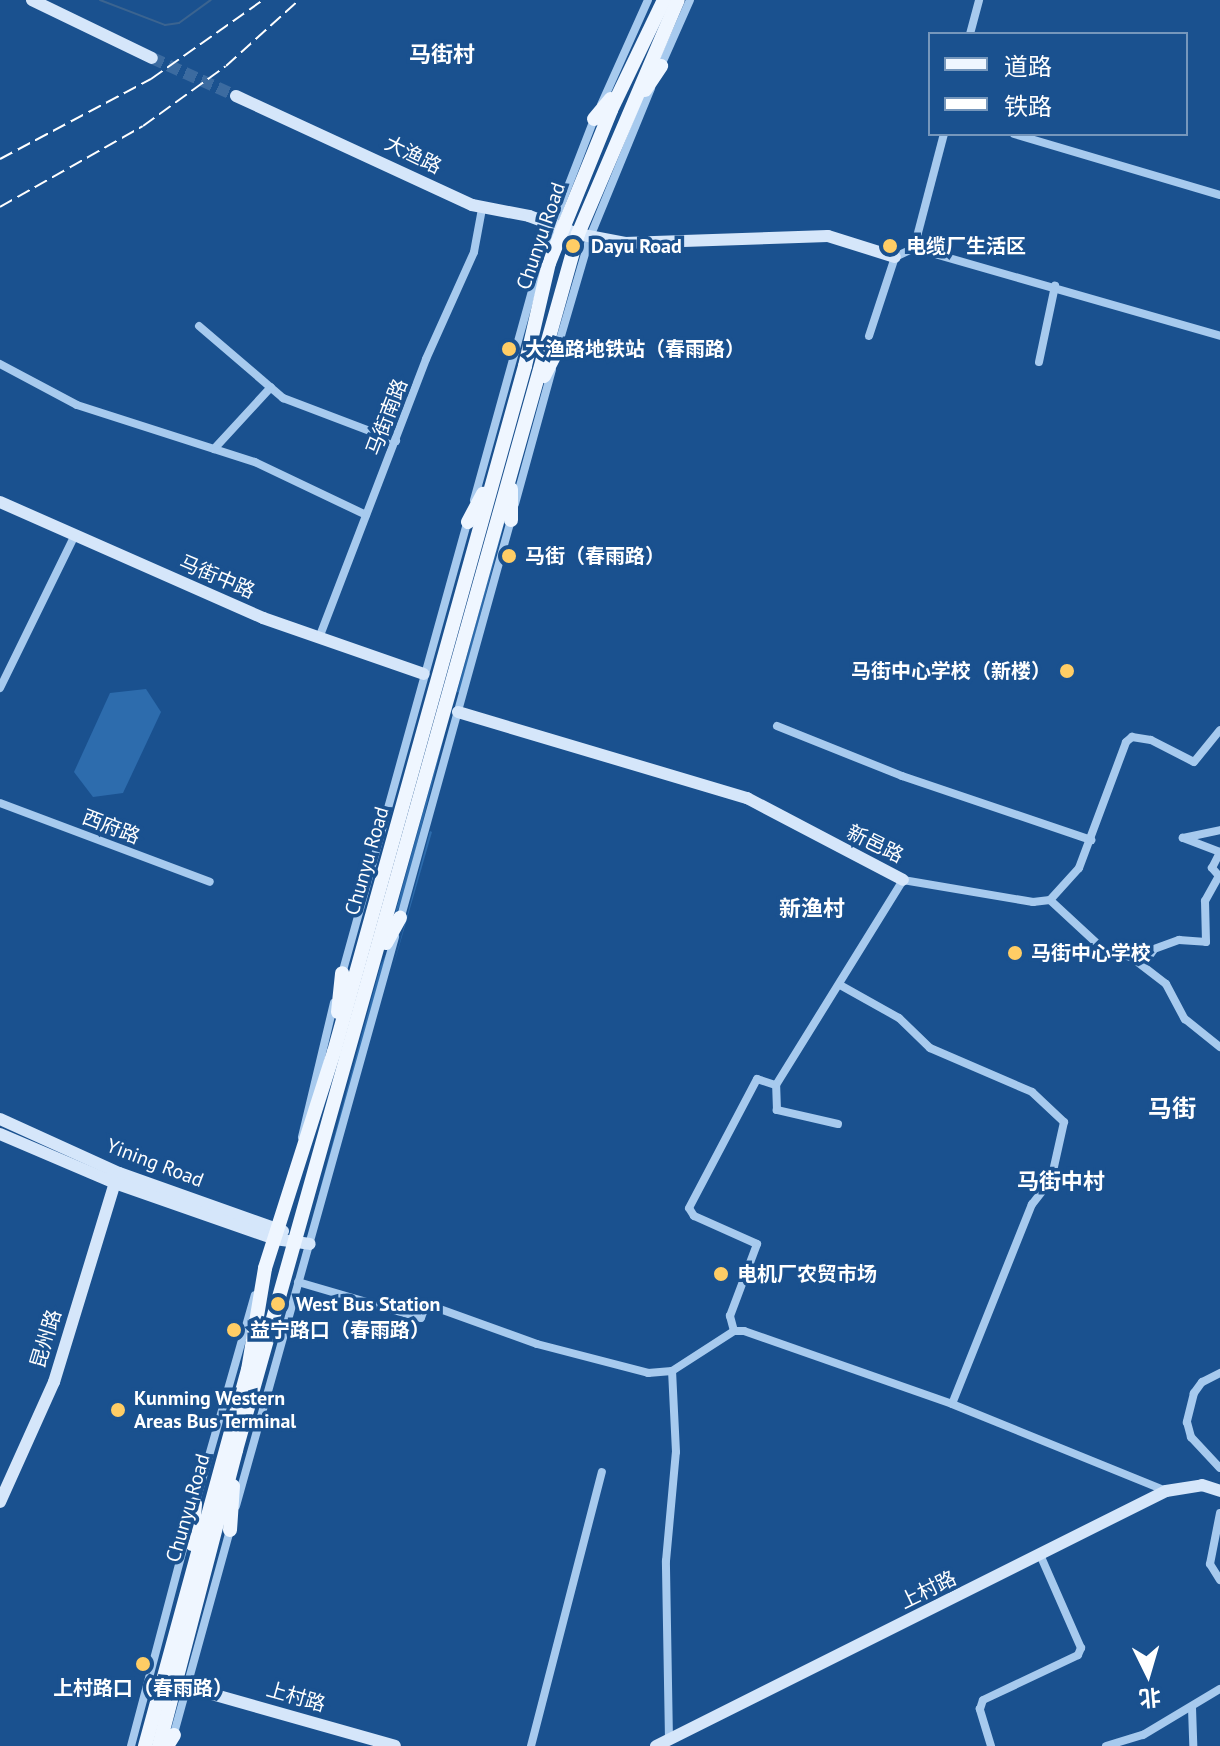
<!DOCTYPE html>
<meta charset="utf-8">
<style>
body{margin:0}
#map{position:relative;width:1220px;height:1746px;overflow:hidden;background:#1a518f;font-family:"PT Sans","Noto Sans SC",sans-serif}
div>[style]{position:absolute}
.green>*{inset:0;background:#2d6cad}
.stream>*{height:2px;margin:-1px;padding:0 1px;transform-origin:1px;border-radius:1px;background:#3b6490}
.secondary-tunnel>*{height:12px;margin-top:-6px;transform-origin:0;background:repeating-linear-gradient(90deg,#3c6ba0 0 12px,transparent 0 18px)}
.street>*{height:8px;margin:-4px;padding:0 4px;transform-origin:4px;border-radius:4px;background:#a7caee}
.secondary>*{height:12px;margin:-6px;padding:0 6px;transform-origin:6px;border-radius:6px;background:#d5e6fa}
.primary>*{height:14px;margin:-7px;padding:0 7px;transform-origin:7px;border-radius:7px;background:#eff6ff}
.rail>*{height:2px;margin-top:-1px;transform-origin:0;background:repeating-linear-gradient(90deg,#fff 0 14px,transparent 0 20px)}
.dots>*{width:22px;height:22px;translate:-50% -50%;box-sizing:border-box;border:4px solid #1a518f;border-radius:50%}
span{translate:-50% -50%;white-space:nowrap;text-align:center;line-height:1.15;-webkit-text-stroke:7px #1a518f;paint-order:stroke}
.street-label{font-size:20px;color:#fff}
.poi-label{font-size:20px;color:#fff;font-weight:700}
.left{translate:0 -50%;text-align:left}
.right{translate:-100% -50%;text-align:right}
.neighbourhood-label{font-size:22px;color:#fff;font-weight:700}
.quarter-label{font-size:24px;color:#fff;font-weight:700}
.legend{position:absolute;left:928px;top:32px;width:260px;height:104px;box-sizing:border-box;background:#1a518f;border:2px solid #7697bc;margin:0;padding:10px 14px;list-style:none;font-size:24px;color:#fff}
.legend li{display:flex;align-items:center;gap:16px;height:40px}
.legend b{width:40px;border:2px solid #7697bc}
.north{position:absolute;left:1108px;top:1634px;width:80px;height:80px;-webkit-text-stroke:6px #1a518f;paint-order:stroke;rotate:175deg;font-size:22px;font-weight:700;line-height:32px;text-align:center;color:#fff}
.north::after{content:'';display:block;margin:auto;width:28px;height:36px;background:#fff;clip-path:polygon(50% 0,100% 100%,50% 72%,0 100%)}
</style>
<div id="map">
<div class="green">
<div style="clip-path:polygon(506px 517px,460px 693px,457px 692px,505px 517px)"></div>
<div style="clip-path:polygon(146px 689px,161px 712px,123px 793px,93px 797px,74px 772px,110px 693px)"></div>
<div style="clip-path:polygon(447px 725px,403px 900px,394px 917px)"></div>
<div style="clip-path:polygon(430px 831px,432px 832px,392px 971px)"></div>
<div style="clip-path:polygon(387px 952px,320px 1197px,318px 1197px,380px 967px)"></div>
</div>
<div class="stream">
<div style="left:100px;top:0;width:70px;rotate:21deg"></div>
<div style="left:165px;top:25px;width:14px;rotate:-8deg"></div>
<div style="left:179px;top:23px;width:39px;rotate:-36deg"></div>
</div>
<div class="secondary-tunnel">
<div style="left:152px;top:58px;width:92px;rotate:24.3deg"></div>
</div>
<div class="street">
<div style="left:970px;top:34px;width:35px;rotate:-75deg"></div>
<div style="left:660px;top:68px;width:74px;rotate:-66.2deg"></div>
<div style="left:601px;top:105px;width:115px;rotate:-65.9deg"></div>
<div style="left:1014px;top:134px;width:215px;rotate:16.5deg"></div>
<div style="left:914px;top:248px;width:118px;rotate:-75.3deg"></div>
<div style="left:199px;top:326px;width:111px;rotate:40.6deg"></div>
<div style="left:283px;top:398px;width:121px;rotate:20.8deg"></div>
<div style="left:869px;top:336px;width:83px;rotate:-71.8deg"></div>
<div style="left:895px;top:257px;width:21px;rotate:-25deg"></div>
<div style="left:914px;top:248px;width:318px;rotate:16deg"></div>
<div style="left:556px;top:353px;width:121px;rotate:-73.7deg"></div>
<div style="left:590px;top:237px;width:161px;rotate:-67.7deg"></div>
<div style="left:1039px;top:362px;width:78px;rotate:-78.1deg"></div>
<div style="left:0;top:364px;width:87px;rotate:28deg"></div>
<div style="left:77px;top:405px;width:187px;rotate:17.8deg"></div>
<div style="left:255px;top:462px;width:123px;rotate:25.5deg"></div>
<div style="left:214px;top:449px;width:84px;rotate:-47.4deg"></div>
<div style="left:474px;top:500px;width:255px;rotate:-74.5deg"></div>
<div style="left:542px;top:254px;width:147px;rotate:-68.9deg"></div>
<div style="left:515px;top:504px;width:139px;rotate:-74.6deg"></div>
<div style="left:319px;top:638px;width:299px;rotate:-69deg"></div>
<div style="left:426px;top:359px;width:117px;rotate:-65.8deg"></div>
<div style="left:474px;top:252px;width:44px;rotate:-79.5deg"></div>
<div style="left:0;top:688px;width:168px;rotate:-63.9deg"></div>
<div style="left:777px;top:726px;width:135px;rotate:21.8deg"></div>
<div style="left:902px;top:776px;width:200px;rotate:18.7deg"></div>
<div style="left:0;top:803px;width:224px;rotate:20.6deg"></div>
<div style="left:1050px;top:900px;width:74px;rotate:42.8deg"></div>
<div style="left:1104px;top:950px;width:28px;rotate:15deg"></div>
<div style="left:1131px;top:957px;width:44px;rotate:37.6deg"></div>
<div style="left:1166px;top:984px;width:40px;rotate:62deg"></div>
<div style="left:1185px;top:1019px;width:45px;rotate:38.7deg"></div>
<div style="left:400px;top:920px;width:418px;rotate:-74.5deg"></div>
<div style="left:1143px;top:965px;width:19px;rotate:-55deg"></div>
<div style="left:1154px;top:949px;width:27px;rotate:-20deg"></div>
<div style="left:1179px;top:940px;width:27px;rotate:4deg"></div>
<div style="left:1206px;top:942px;width:41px;rotate:-91.4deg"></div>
<div style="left:1205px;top:901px;width:29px;rotate:-61deg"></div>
<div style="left:1219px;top:876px;width:11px;rotate:-131deg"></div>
<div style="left:1212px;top:868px;width:18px;rotate:-63deg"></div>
<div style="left:1220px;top:852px;width:40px;rotate:-159deg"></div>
<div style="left:1183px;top:838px;width:38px;rotate:-12deg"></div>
<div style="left:342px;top:974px;width:470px;rotate:-74.5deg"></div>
<div style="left:840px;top:985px;width:68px;rotate:29.2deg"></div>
<div style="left:899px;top:1018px;width:43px;rotate:44.1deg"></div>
<div style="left:930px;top:1048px;width:111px;rotate:23.3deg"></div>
<div style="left:1032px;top:1092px;width:44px;rotate:43.2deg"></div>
<div style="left:1064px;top:1122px;width:59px;rotate:102.6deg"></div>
<div style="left:1051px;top:1180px;width:31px;rotate:128deg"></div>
<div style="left:1032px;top:1204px;width:215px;rotate:111.8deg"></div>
<div style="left:838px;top:1124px;width:63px;rotate:-167.1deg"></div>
<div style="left:777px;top:1110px;width:25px;rotate:-92deg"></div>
<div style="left:776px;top:1085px;width:241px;rotate:-58.2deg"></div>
<div style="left:903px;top:880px;width:132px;rotate:9.6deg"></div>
<div style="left:1033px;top:902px;width:17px;rotate:-7deg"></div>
<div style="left:1050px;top:900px;width:43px;rotate:-47.8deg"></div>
<div style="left:1079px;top:868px;width:134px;rotate:-69.5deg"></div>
<div style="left:1126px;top:742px;width:8px;rotate:-40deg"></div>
<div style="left:1132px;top:737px;width:19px;rotate:9deg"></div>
<div style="left:1151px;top:740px;width:48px;rotate:27.1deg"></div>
<div style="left:1194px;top:762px;width:41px;rotate:-50.9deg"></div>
<div style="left:302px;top:1137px;width:138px;rotate:-76.6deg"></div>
<div style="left:298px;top:1282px;width:128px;rotate:16.3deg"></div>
<div style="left:421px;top:1318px;width:15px;rotate:-70deg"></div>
<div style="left:426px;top:1304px;width:118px;rotate:19.8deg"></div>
<div style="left:537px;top:1344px;width:115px;rotate:14.6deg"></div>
<div style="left:648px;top:1373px;width:24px;rotate:-5deg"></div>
<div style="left:672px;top:1371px;width:74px;rotate:-32.8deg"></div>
<div style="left:734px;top:1331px;width:10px"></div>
<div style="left:744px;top:1331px;width:220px;rotate:19.3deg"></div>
<div style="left:952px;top:1404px;width:231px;rotate:22.1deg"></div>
<div style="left:734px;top:1331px;width:16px;rotate:-105deg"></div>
<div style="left:730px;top:1316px;width:77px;rotate:-69.4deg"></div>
<div style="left:757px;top:1244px;width:69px;rotate:-156deg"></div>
<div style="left:694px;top:1216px;width:9px;rotate:-122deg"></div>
<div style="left:689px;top:1208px;width:146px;rotate:-62.2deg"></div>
<div style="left:757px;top:1079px;width:20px;rotate:18deg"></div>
<div style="left:1220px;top:1373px;width:20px;rotate:153deg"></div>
<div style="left:1202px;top:1382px;width:14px;rotate:126deg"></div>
<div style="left:1194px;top:1393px;width:30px;rotate:104deg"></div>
<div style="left:1187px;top:1422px;width:16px;rotate:75deg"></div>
<div style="left:1191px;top:1437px;width:42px;rotate:46.9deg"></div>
<div style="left:195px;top:1505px;width:218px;rotate:-74.1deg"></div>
<div style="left:236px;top:1506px;width:591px;rotate:-74.39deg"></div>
<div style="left:1220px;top:1513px;width:52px;rotate:101.1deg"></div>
<div style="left:1210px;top:1564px;width:19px;rotate:58deg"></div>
<div style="left:1192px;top:1708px;width:38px;rotate:88deg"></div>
<div style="left:173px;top:1737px;width:218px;rotate:-74.6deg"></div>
<div style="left:669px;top:1740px;width:179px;rotate:-91deg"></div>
<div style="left:666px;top:1561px;width:109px;rotate:-84.8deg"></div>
<div style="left:676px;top:1452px;width:81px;rotate:-92.8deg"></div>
<div style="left:131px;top:1746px;width:223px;rotate:-75.2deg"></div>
<div style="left:531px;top:1746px;width:283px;rotate:-75.5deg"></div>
<div style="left:991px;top:1746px;width:39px;rotate:-107deg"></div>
<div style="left:980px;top:1709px;width:9px;rotate:-72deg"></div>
<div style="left:983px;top:1700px;width:105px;rotate:-25.3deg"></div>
<div style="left:1078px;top:1655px;width:8px;rotate:-67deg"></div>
<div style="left:1081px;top:1648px;width:99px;rotate:-113.7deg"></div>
<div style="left:1106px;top:1746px;width:39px;rotate:-17deg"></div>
<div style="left:1143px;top:1735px;width:90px;rotate:-30.9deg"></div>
</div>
<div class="secondary">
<div style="left:32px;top:0;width:133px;rotate:25.8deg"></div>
<div style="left:236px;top:96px;width:260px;rotate:24.8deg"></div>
<div style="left:472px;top:205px;width:58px;rotate:10.9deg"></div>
<div style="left:529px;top:216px;width:52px;rotate:20.2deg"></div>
<div style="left:578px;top:234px;width:48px;rotate:10.8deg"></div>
<div style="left:625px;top:243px;width:203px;rotate:-2deg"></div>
<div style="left:828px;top:236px;width:70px;rotate:17.4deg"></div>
<div style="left:0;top:502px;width:287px;rotate:23.8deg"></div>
<div style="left:263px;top:618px;width:170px;rotate:19.2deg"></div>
<div style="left:458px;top:712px;width:302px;rotate:16.6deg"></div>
<div style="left:747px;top:798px;width:176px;rotate:27.7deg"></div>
<div style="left:0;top:1119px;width:131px;rotate:24.4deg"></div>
<div style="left:119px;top:1173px;width:174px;rotate:19.5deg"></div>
<div style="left:0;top:1134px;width:125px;rotate:23.1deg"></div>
<div style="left:115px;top:1183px;width:170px;rotate:19.3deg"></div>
<div style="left:275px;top:1239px;width:35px;rotate:8deg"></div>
<div style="left:0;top:1502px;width:132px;rotate:-65.8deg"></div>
<div style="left:54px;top:1382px;width:208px;rotate:-73deg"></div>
<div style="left:187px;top:1687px;width:216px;rotate:15.8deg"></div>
<div style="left:656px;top:1746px;width:570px;rotate:-26.57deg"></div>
<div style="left:1166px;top:1491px;width:36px;rotate:-9deg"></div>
<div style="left:1202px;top:1485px;width:19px;rotate:18deg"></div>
</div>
<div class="primary">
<div style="left:645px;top:90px;width:29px;rotate:-56deg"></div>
<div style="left:594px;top:119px;width:26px;rotate:-50deg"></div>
<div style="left:544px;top:376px;width:28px;rotate:-63deg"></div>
<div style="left:511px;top:520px;width:31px;rotate:-90deg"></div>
<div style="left:468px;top:522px;width:32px;rotate:-62deg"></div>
<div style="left:386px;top:943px;width:29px;rotate:-61deg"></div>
<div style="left:338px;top:1012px;width:39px;rotate:-84deg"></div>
<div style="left:230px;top:1530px;width:44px;rotate:-86.1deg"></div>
<div style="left:192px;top:1544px;width:40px;rotate:-85.7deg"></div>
<div style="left:145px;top:1746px;width:390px;rotate:-74.7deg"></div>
<div style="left:248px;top:1370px;width:103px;rotate:-80.5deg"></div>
<div style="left:265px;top:1268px;width:227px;rotate:-72.3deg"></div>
<div style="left:334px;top:1052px;width:712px;rotate:-74.44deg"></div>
<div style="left:525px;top:366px;width:106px;rotate:-76.9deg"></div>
<div style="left:549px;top:263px;width:165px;rotate:-67.9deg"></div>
<div style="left:611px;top:110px;width:122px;rotate:-64.3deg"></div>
<div style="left:159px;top:1746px;width:306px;rotate:-75.4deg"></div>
<div style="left:236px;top:1450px;width:1263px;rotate:-74.29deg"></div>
<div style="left:578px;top:234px;width:254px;rotate:-66.9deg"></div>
<div style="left:167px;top:1746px;width:13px;rotate:-58deg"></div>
</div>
<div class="rail">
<div style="left:0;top:159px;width:171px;rotate:-27.9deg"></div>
<div style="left:151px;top:79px;width:137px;rotate:-35.2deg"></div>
<div style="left:0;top:207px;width:164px;rotate:-29.5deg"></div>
<div style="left:143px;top:126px;width:102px;rotate:-35.9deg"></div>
<div style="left:226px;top:66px;width:98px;rotate:-42.1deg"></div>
</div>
<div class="dots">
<div style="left:573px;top:246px;background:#ffcd65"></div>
<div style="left:890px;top:246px;background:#ffcd65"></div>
<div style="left:509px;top:349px;background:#ffcd65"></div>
<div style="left:509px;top:556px;background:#ffcd65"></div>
<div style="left:1067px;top:671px;background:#ffcd65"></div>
<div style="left:1015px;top:953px;background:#ffcd65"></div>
<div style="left:721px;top:1274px;background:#ffcd65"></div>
<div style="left:278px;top:1304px;background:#ffcd65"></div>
<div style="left:234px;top:1330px;background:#ffcd65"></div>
<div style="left:118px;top:1410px;background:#ffcd65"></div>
<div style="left:143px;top:1664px;background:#ffcd65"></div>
</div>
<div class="street-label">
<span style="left:413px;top:155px;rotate:26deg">大渔路</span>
<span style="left:541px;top:236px;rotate:-71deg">Chunyu Road</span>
<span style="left:387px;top:417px;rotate:-69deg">马街南路</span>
<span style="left:217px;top:577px;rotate:23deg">马街中路</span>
<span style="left:111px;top:827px;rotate:21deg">西府路</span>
<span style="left:875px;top:844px;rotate:26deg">新邑路</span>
<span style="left:367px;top:861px;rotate:-74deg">Chunyu Road</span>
<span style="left:155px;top:1163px;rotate:21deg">Yining Road</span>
<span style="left:46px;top:1339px;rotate:-73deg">昆州路</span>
<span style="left:188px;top:1508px;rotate:-74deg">Chunyu Road</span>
<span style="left:928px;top:1590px;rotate:-26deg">上村路</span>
<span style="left:296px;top:1697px;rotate:16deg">上村路</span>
</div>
<div class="poi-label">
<span class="left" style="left:591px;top:246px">Dayu Road</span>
<span class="left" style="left:906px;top:246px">电缆厂生活区</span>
<span class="left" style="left:525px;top:349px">大渔路地铁站（春雨路）</span>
<span class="left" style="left:525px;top:556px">马街（春雨路）</span>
<span class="right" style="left:1051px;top:671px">马街中心学校（新楼）</span>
<span class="left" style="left:1031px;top:953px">马街中心学校</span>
<span class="left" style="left:737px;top:1274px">电机厂农贸市场</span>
<span class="left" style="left:296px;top:1304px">West Bus Station</span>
<span class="left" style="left:250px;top:1330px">益宁路口（春雨路）</span>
<span class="left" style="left:134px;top:1410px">Kunming Western<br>Areas Bus Terminal</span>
<span style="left:143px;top:1688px">上村路口（春雨路）</span>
</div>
<div class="neighbourhood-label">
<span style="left:442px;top:55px">马街村</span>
<span style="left:812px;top:909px">新渔村</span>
<span style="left:1061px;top:1182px">马街中村</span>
</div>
<div class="quarter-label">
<span style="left:1172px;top:1109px">马街</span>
</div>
<ul class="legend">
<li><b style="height:10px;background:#eff6ff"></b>道路</li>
<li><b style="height:10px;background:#fff"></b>铁路</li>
</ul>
<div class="north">北</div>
</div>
